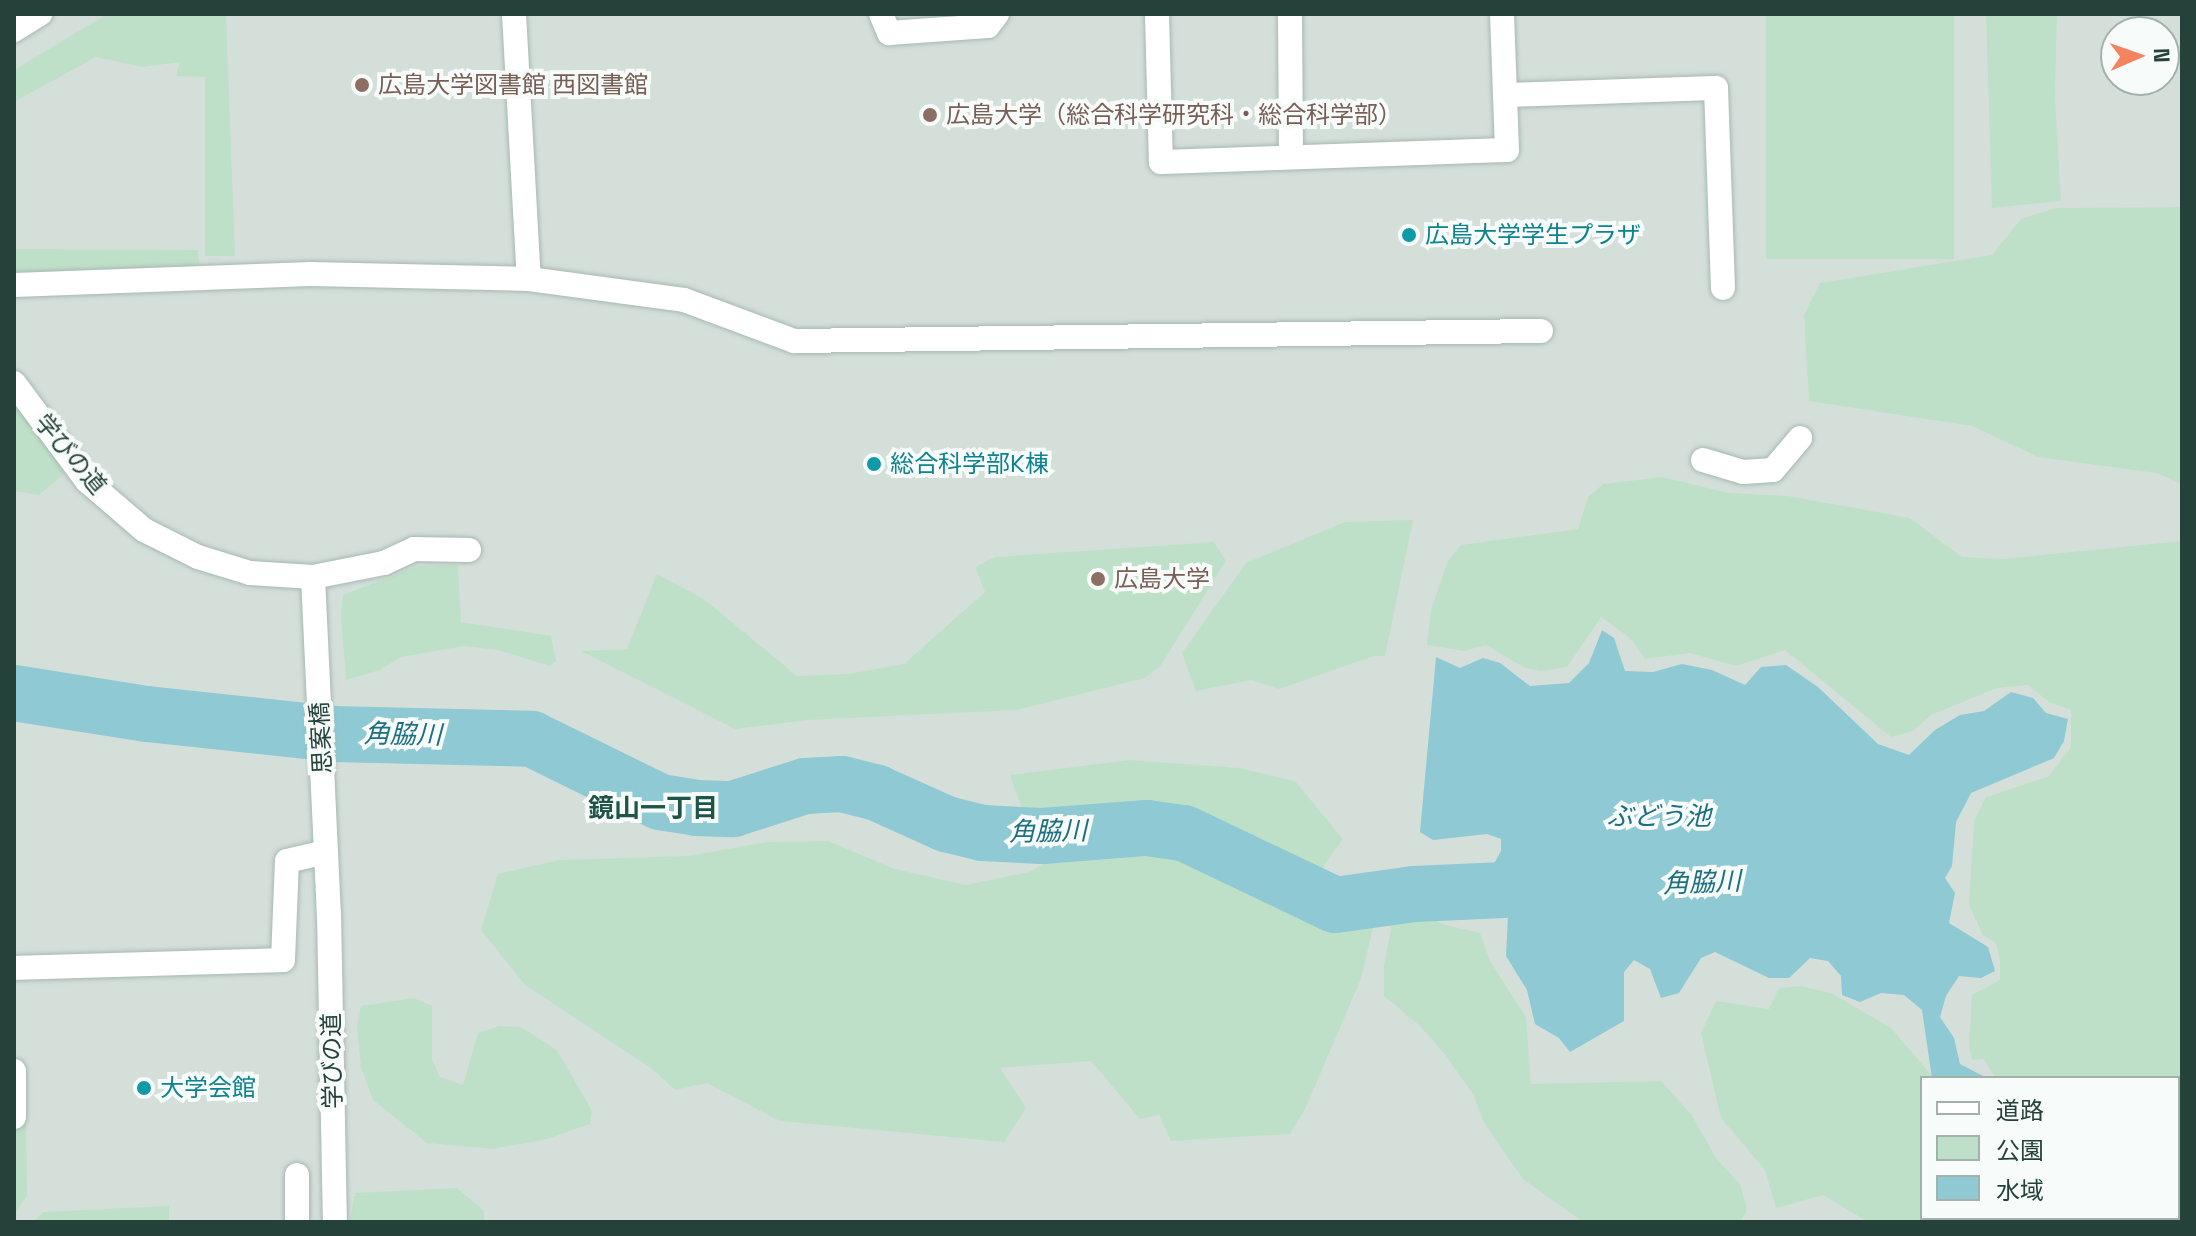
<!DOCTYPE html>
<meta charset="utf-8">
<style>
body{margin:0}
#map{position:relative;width:2196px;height:1236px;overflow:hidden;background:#e6efeb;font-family:"Space Grotesk","Noto Sans JP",sans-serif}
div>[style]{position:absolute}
.built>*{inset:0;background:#d4dfda}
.green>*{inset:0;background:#bfe0c8;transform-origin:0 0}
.water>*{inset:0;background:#8ec9d4}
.river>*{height:56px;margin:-28px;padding:0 28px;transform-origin:28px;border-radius:28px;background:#8ec9d4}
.roads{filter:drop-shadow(0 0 2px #a8b8b2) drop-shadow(0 0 2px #a8b8b2)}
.minor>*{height:24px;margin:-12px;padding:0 12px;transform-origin:12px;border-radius:12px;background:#fff}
.dots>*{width:22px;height:22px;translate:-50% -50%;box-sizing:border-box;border:4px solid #f7fbf9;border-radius:50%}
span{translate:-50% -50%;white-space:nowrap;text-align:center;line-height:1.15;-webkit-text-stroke:8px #f7fbf9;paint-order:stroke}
.education-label{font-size:24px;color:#785e54}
.left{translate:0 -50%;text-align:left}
.culture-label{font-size:24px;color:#0d838f}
.street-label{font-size:24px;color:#24423a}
.water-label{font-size:26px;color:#1c6f80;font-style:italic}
.neighbourhood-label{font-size:26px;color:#1f5548;font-weight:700}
.frame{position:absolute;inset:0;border:16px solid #24423a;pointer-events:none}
.legend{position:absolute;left:1920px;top:1076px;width:260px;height:144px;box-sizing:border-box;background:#f7fbf9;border:2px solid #a3b1ad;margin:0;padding:10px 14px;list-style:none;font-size:24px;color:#24423a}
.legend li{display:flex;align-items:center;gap:16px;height:40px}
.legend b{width:40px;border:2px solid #a3b1ad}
.north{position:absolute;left:2100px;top:16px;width:80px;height:80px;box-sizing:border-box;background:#f7fbf9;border:2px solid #a3b1ad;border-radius:50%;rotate:88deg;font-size:22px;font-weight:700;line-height:32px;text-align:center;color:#24423a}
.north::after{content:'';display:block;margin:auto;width:28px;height:36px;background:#f4845f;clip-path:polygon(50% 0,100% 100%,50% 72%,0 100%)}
</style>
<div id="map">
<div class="built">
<div style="clip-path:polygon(evenodd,14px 14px,2182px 14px,2182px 1222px,14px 1222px,14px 14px,2116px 32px,2164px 32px,2164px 80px,2116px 80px,2116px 32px,14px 14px,1922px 1078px,2178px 1078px,2178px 1218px,1922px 1218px,1922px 1078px)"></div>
</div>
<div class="green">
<div style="clip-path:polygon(107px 14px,226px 14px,235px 256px,205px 256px,205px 77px,176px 76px,180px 62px,142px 67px,96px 57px,14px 102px,14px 70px)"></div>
<div style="left:1766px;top:14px;width:188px;height:245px"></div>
<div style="clip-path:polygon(1986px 14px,2057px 14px,2055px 95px,2061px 201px,1992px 208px)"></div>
<div style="clip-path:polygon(2182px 207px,2182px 484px,2156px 473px,2038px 457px,1972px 426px,1809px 401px,1804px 315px,1820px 283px,1992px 255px,2021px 219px,2056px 208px)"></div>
<div style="clip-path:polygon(14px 249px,198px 250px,199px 270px,14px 275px)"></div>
<div style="clip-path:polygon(14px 402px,66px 472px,39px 495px,14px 491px)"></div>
<div style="clip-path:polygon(1662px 477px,1729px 493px,1788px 496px,1910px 518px,1962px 557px,2002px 559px,2182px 541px,2182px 1222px,2094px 1222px,2094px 1218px,2178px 1218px,2178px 1078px,1995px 1078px,1984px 1059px,1972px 1060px,1969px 1045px,1972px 995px,2000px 980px,2000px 961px,1996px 943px,1983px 935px,1969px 905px,1974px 821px,1986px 797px,2049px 776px,2071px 747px,2071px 710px,2049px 702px,2028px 685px,1997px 688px,1931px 715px,1913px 731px,1891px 737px,1785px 650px,1736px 666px,1690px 653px,1645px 659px,1630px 638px,1601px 617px,1567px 667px,1541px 671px,1525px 668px,1486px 645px,1464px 651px,1427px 645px,1431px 609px,1448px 561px,1461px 545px,1578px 529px,1588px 497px,1603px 484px)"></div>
<div style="clip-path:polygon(1413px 520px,1385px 656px,1374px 656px,1279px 689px,1251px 680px,1196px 691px,1182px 653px,1246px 563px,1345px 522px)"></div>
<div style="clip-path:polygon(1214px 542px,1226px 561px,1161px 665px,1145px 678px,1017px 710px,807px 720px,735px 729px,581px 651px,627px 649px,657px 574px,704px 599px,797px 676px,848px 674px,904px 664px,985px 592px,975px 567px,995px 557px)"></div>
<div style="clip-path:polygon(458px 565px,461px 622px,551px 636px,556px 661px,550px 666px,498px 650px,464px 646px,401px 657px,380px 670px,346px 680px,341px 615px,343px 595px,418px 566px)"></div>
<div style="clip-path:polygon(1130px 760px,1239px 768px,1295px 781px,1343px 839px,1305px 892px,1374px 923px,1361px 979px,1306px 1107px,1290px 1134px,1171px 1141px,1159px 1115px,1140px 1119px,1091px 1061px,1000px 1068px,1026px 1108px,1004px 1142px,780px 1121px,707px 1083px,675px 1090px,651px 1068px,525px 985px,481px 930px,498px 874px,559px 860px,687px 856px,768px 842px,828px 841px,895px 869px,966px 885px,1029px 872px,1042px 865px,1010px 775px)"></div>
<div style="clip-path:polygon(1421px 913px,1445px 925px,1480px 933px,1490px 961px,1526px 1017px,1531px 1084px,1661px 1081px,1692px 1115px,1716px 1158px,1740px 1184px,1747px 1210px,1740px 1222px,1583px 1222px,1523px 1179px,1484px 1123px,1474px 1096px,1444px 1053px,1419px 1025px,1384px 996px,1384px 965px,1394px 914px)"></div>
<div style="clip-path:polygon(1801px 986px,1831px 993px,1891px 1028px,1934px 1078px,1922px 1078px,1922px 1218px,2043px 1218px,2043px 1222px,1868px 1222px,1823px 1195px,1776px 1208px,1765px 1170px,1721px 1118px,1701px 1033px,1716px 1001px,1769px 1009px,1779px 988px)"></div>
<div style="clip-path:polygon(414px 998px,432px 1006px,432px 1059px,440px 1077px,463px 1085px,478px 1033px,499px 1026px,521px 1027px,557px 1050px,592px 1111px,590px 1124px,547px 1139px,493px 1149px,427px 1143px,373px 1100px,361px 1067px,357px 1027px,361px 1006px)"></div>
<div style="clip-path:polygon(26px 1116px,27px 1195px,14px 1216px,14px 1122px)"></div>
<div style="clip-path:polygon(457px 1188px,483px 1210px,485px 1222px,350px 1222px,355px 1193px)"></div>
<div style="clip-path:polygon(169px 1206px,169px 1222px,33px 1222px,43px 1212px)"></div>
</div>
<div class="water">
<div style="clip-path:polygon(1602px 630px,1614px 638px,1625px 671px,1653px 672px,1682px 664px,1712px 670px,1745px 685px,1761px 667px,1786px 665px,1818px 687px,1878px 744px,1909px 755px,1935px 730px,1960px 715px,1984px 711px,2011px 692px,2033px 698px,2046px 713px,2068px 719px,2064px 741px,2054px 758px,1971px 793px,1956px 822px,1952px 866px,1945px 878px,1955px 893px,1949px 923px,1988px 947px,1995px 971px,1981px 978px,1959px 976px,1946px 996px,1940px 1017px,1954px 1038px,1960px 1064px,1987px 1078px,1932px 1078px,1922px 1010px,1904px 995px,1881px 993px,1860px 1002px,1842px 995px,1841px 976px,1828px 961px,1810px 958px,1789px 978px,1769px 978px,1715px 952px,1701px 958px,1679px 993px,1661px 998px,1650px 969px,1634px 960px,1624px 972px,1624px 1021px,1570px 1052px,1559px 1038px,1535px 1024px,1527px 990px,1506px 956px,1508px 916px,1500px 909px,1478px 910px,1430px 898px,1424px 887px,1480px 872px,1495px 862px,1501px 851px,1501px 839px,1487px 834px,1433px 840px,1420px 832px,1436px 657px,1460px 668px,1483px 658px,1500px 663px,1530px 686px,1569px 683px,1589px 663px)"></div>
</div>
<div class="river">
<div style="left:14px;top:693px;width:135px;rotate:9deg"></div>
<div style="left:147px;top:714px;width:188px;rotate:6.1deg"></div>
<div style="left:334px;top:734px;width:198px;rotate:1.4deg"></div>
<div style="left:532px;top:739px;width:143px;rotate:26.2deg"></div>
<div style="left:660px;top:802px;width:36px;rotate:9deg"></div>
<div style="left:696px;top:808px;width:37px;rotate:2deg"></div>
<div style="left:733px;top:809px;width:76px;rotate:-17.7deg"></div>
<div style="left:805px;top:786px;width:37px;rotate:-3deg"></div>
<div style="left:842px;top:784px;width:36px;rotate:14deg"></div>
<div style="left:877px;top:793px;width:76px;rotate:24.2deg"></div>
<div style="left:946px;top:824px;width:37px;rotate:14deg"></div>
<div style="left:982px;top:833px;width:60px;rotate:2.9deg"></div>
<div style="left:1042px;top:836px;width:105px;rotate:-4.4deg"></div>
<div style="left:1147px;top:828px;width:37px;rotate:8deg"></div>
<div style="left:1184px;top:833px;width:167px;rotate:25.5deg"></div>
<div style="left:1335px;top:905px;width:80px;rotate:-7.9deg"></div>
<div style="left:1414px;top:894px;width:90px;rotate:-2.5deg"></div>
<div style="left:2058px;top:1218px;width:4px;rotate:76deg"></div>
</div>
<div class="roads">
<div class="minor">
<div style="left:514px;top:14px;width:265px;rotate:86.8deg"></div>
<div style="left:881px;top:14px;width:21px;rotate:67deg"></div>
<div style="left:889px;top:33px;width:99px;rotate:-4deg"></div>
<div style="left:988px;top:26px;width:15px;rotate:-53deg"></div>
<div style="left:1157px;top:14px;width:148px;rotate:88.5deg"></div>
<div style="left:1161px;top:162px;width:346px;rotate:-2deg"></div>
<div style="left:1507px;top:150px;width:136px;rotate:-92.1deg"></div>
<div style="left:1290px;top:14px;width:142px;rotate:89.6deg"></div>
<div style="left:14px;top:30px;width:31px;rotate:-32deg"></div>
<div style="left:1505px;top:95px;width:211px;rotate:-1.9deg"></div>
<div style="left:1716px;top:88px;width:200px;rotate:88deg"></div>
<div style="left:14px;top:285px;width:297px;rotate:-2.1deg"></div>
<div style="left:311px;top:274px;width:218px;rotate:1.3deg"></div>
<div style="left:529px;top:279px;width:156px;rotate:7.7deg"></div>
<div style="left:684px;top:300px;width:117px;rotate:20.4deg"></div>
<div style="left:794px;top:341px;width:747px;rotate:-0.77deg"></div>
<div style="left:14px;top:383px;width:122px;rotate:53.3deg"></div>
<div style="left:87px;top:481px;width:75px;rotate:40.7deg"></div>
<div style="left:144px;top:530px;width:60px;rotate:26.6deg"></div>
<div style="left:198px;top:557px;width:54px;rotate:17.1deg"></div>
<div style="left:250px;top:573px;width:63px;rotate:3.6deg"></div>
<div style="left:313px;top:577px;width:337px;rotate:87.3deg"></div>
<div style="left:329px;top:914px;width:308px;rotate:88.9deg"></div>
<div style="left:1703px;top:460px;width:42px;rotate:16.7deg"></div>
<div style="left:1743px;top:472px;width:30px;rotate:-4deg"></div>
<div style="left:1773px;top:470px;width:42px;rotate:-49.8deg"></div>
<div style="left:313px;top:577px;width:72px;rotate:-11.2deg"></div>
<div style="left:384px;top:563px;width:33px;rotate:-25deg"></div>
<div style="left:414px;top:549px;width:55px;rotate:1deg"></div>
<div style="left:14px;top:968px;width:269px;rotate:-1.7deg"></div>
<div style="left:283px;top:960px;width:99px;rotate:-87.7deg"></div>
<div style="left:287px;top:861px;width:40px;rotate:-13deg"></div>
<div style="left:14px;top:1071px;width:46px;rotate:90deg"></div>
<div style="left:297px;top:1222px;width:47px;rotate:-90deg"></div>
</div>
</div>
<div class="dots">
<div style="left:362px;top:85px;background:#8d6e63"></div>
<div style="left:930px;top:115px;background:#8d6e63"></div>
<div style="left:1409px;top:235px;background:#0f9aa8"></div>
<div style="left:874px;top:464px;background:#0f9aa8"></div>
<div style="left:1098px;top:579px;background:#8d6e63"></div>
<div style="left:144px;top:1088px;background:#0f9aa8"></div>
</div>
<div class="education-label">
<span class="left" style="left:378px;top:85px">広島大学図書館 西図書館</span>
<span class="left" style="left:946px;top:115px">広島大学（総合科学研究科・総合科学部）</span>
<span class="left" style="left:1114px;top:579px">広島大学</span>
</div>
<div class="culture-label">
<span class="left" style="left:1425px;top:235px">広島大学学生プラザ</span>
<span class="left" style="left:890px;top:464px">総合科学部K棟</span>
<span class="left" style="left:160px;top:1088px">大学会館</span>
</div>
<div class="street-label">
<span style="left:71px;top:454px;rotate:50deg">学びの道</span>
<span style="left:321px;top:738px;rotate:-93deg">思案橋</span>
<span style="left:332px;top:1061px;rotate:-91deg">学びの道</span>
</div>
<div class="water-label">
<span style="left:403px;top:735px;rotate:1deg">角脇川</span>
<span style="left:1659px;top:817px">ぶどう池</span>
<span style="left:1048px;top:832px;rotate:-1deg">角脇川</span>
<span style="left:1702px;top:883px;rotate:-2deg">角脇川</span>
</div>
<div class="neighbourhood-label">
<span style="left:653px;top:809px">鏡山一丁目</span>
</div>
<div class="frame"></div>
<ul class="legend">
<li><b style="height:10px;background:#fff"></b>道路</li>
<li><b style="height:22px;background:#bfe0c8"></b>公園</li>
<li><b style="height:22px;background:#8ec9d4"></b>水域</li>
</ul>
<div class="north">N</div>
</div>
